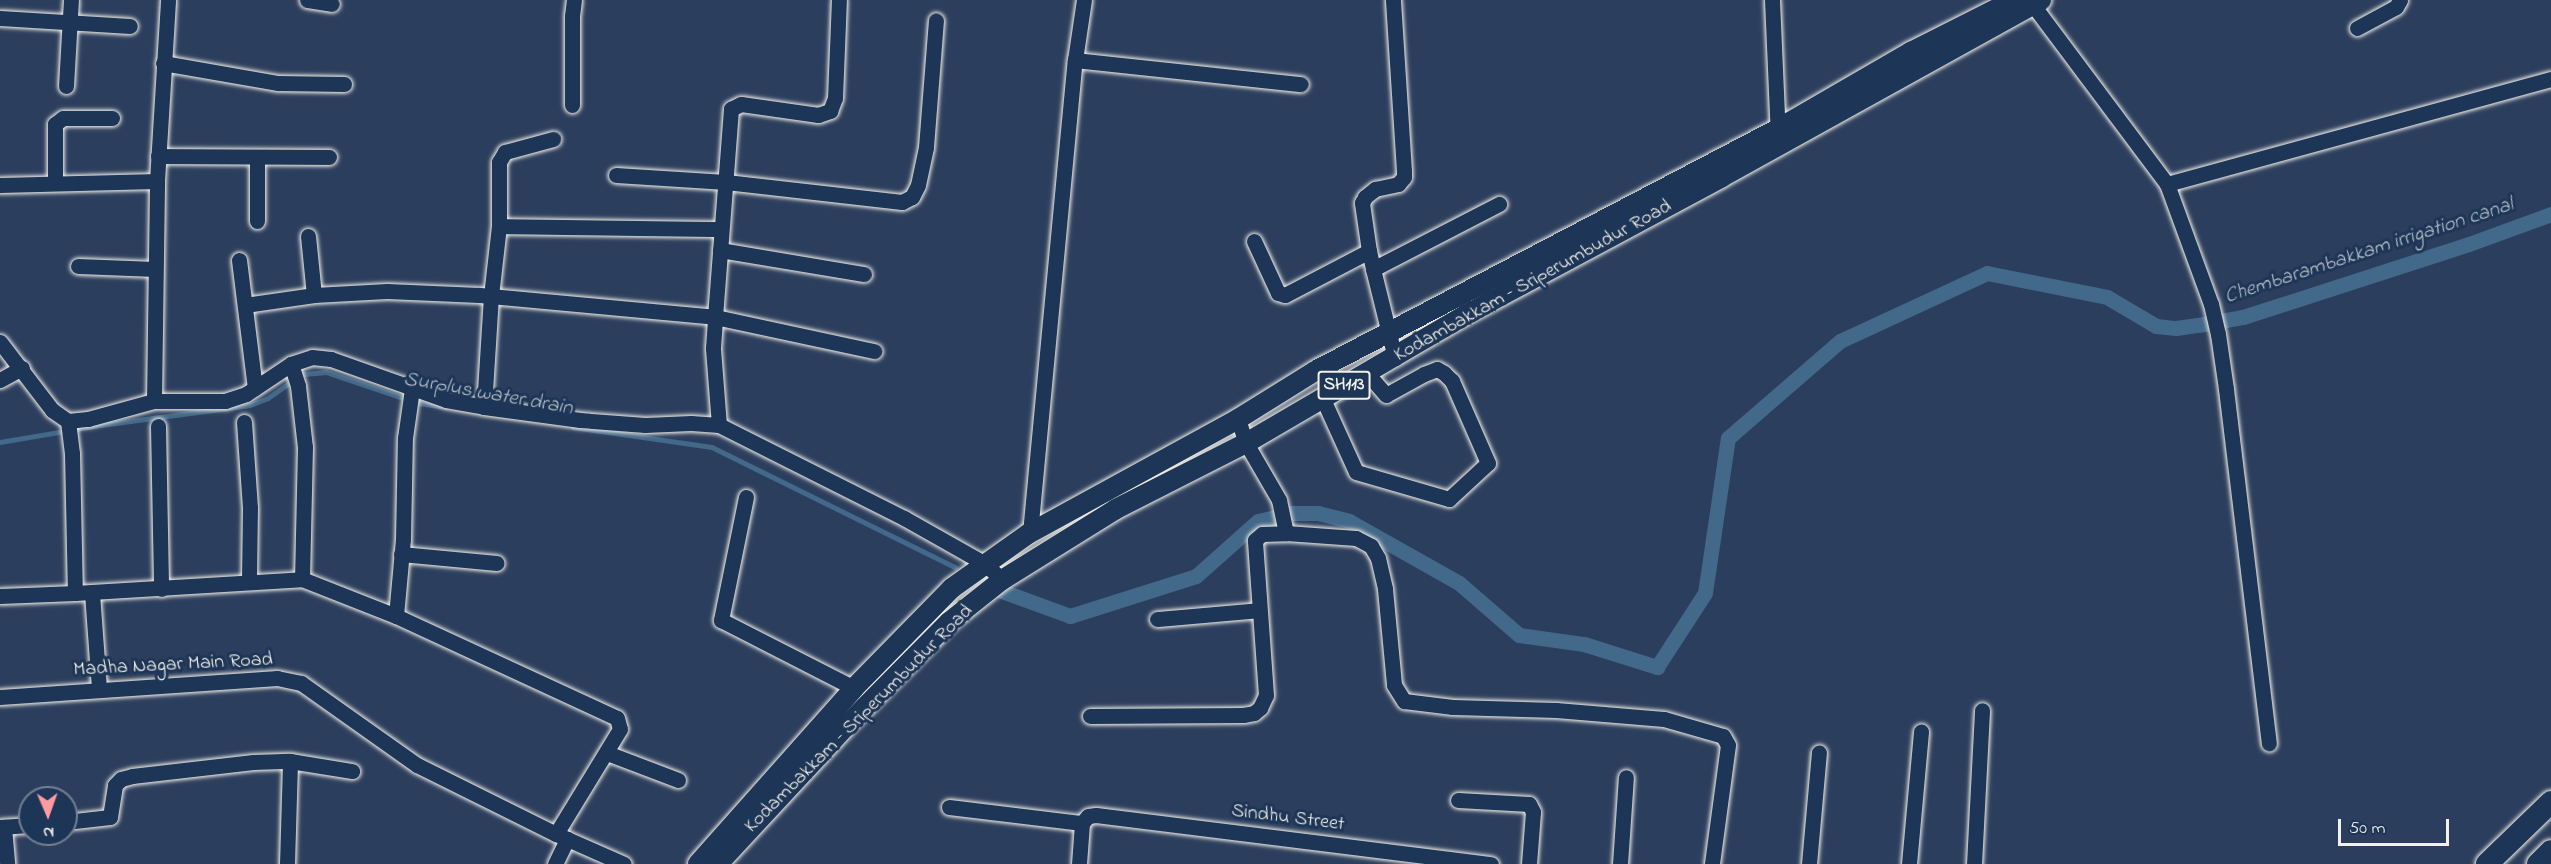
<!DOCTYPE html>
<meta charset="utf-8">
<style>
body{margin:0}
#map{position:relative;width:2551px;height:864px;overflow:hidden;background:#2c3e5d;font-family:"Indie Flower",sans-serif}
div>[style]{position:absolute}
.stream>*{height:4.5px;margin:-2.25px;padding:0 2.25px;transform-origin:2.25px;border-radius:2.25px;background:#42688a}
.canal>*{height:15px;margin:-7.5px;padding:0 7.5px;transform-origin:7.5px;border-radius:7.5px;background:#42688a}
.roads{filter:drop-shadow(0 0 2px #f4f1e8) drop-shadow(0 0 2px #f4f1e8)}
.minor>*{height:15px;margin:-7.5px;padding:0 7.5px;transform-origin:7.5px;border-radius:7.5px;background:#1d3557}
.major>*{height:20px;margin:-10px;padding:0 10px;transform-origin:10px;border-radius:10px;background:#1d3557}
.highway>*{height:22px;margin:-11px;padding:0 11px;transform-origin:11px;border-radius:11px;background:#1d3557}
span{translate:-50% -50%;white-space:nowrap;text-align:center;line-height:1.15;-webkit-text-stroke:6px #1d3557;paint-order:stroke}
.shield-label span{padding:2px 4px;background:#1d3557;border:2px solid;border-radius:4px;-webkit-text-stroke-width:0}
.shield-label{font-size:18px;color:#f4f1e8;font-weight:700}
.street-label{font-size:20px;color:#f4f1e8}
.water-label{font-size:21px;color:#b6c1c7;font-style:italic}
.north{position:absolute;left:18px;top:786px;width:60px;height:60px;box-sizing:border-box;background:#1d3557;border:2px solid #738091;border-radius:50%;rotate:178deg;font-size:16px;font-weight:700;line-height:24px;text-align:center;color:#f4f1e8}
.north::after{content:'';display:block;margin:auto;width:21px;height:27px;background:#ff9aa2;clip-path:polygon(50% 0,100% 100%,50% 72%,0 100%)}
.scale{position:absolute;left:2338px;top:819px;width:111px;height:27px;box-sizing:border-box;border:3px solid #f4f1e8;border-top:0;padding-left:8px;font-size:18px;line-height:21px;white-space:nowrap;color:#f4f1e8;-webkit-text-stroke:4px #1d3557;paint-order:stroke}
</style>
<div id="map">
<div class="stream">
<div style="left:299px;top:376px;width:5px;rotate:-22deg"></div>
<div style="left:304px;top:374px;width:22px;rotate:-5deg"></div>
<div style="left:326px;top:372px;width:97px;rotate:18.6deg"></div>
<div style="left:418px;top:403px;width:28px;rotate:8deg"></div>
<div style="left:573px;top:427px;width:140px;rotate:8.2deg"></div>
<div style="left:712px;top:447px;width:271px;rotate:26.3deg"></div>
<div style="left:0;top:442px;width:102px;rotate:-9.6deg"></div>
<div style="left:101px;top:425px;width:150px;rotate:-7.6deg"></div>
<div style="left:250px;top:405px;width:19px;rotate:-21deg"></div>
<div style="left:268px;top:398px;width:29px;rotate:-35deg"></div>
</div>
<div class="canal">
<div style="left:996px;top:589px;width:79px;rotate:20deg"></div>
<div style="left:1070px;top:616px;width:132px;rotate:-17.6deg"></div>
<div style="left:1196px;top:576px;width:83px;rotate:-41.6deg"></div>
<div style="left:1258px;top:521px;width:35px;rotate:-13deg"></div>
<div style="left:1292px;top:513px;width:26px"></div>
<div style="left:1318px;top:513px;width:32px;rotate:14deg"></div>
<div style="left:1349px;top:521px;width:126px;rotate:29.4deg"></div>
<div style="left:1459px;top:583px;width:79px;rotate:40.9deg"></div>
<div style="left:1519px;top:635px;width:66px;rotate:7.9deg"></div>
<div style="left:1584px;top:644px;width:77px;rotate:17.5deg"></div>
<div style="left:1657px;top:667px;width:88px;rotate:-57deg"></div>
<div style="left:1705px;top:593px;width:157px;rotate:-81.6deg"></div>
<div style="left:1728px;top:438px;width:148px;rotate:-40.9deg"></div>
<div style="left:1840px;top:341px;width:162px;rotate:-24.8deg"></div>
<div style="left:1987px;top:273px;width:122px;rotate:11.3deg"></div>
<div style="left:2107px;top:297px;width:57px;rotate:30.6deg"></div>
<div style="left:2156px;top:326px;width:20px;rotate:6deg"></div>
<div style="left:2176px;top:328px;width:22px;rotate:-8deg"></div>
<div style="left:2198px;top:325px;width:46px;rotate:-10.1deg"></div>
<div style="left:2243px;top:317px;width:237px;rotate:-17.9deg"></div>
<div style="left:2469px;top:244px;width:87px;rotate:-20.1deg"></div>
</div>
<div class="roads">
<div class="minor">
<div style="left:307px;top:0;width:25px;rotate:9deg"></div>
<div style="left:1772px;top:0;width:138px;rotate:87.5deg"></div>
<div style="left:2033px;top:5px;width:224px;rotate:53.2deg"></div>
<div style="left:2167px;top:184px;width:128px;rotate:69.9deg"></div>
<div style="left:2211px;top:304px;width:31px;rotate:77deg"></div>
<div style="left:2218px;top:334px;width:56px;rotate:81.7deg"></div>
<div style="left:2226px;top:389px;width:357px;rotate:83.1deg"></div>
<div style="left:0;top:18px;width:130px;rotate:3.5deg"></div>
<div style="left:2357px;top:28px;width:44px;rotate:-28.3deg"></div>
<div style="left:2396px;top:7px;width:8px;rotate:-60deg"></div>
<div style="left:1075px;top:60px;width:227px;rotate:6.1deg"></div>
<div style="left:163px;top:63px;width:117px;rotate:9.9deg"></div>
<div style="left:278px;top:83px;width:66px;rotate:0.9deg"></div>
<div style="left:66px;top:86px;width:86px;rotate:-86.7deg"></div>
<div style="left:572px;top:105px;width:89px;rotate:-90deg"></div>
<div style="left:572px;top:16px;width:16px;rotate:-83deg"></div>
<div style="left:158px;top:156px;width:171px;rotate:0.3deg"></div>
<div style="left:616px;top:175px;width:110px;rotate:3.6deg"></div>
<div style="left:726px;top:182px;width:177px;rotate:6.5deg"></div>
<div style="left:902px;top:202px;width:11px;rotate:-27deg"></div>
<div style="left:912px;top:197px;width:13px;rotate:-63deg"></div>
<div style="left:918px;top:185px;width:39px;rotate:-78deg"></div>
<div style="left:926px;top:147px;width:127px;rotate:-85.5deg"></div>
<div style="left:55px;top:183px;width:59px;rotate:-90deg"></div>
<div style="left:55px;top:124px;width:10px;rotate:-37deg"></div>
<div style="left:63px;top:118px;width:49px"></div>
<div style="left:2167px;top:184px;width:398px;rotate:-15.3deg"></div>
<div style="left:0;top:185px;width:157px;rotate:-1.5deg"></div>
<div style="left:257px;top:221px;width:64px;rotate:-90deg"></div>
<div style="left:499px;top:226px;width:222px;rotate:0.8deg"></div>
<div style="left:308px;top:236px;width:59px;rotate:84.2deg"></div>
<div style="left:1254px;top:241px;width:57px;rotate:65.2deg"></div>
<div style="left:1278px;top:293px;width:7px;rotate:16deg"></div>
<div style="left:1285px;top:295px;width:95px;rotate:-27.6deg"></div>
<div style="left:1369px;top:251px;width:18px;rotate:77deg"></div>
<div style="left:1373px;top:269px;width:142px;rotate:-27.3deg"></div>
<div style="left:720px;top:250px;width:146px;rotate:9.5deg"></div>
<div style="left:1369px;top:251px;width:49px;rotate:-98.3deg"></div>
<div style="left:1362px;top:203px;width:7px;rotate:-63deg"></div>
<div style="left:1365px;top:197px;width:13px;rotate:-39deg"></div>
<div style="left:1375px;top:189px;width:24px;rotate:-12deg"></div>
<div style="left:1398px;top:184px;width:9px;rotate:-49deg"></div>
<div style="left:1404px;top:177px;width:6px;rotate:-90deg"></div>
<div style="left:1404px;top:171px;width:171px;rotate:-93.7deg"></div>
<div style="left:239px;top:260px;width:129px;rotate:82.9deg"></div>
<div style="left:78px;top:266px;width:77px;rotate:2.2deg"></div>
<div style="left:1373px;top:269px;width:92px;rotate:76.1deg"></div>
<div style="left:245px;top:305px;width:70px;rotate:-8.2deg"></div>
<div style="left:314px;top:295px;width:73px;rotate:-3.1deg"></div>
<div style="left:387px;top:291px;width:92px;rotate:2.5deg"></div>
<div style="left:479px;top:295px;width:237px;rotate:5.3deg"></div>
<div style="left:715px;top:317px;width:209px;rotate:-85.6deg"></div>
<div style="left:731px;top:109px;width:11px;rotate:-27deg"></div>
<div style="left:741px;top:104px;width:78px;rotate:8.1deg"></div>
<div style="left:818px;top:115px;width:13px;rotate:-18deg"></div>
<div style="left:830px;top:111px;width:14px;rotate:-69deg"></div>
<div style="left:835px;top:98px;width:98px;rotate:-87.7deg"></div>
<div style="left:0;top:342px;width:86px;rotate:52.6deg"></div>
<div style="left:52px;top:410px;width:19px;rotate:35deg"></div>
<div style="left:291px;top:364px;width:23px;rotate:72deg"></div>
<div style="left:298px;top:386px;width:61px;rotate:83.5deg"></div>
<div style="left:305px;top:447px;width:132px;rotate:91.3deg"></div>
<div style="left:0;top:380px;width:25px;rotate:-29deg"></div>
<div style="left:1322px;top:397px;width:82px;rotate:65.6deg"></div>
<div style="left:1356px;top:472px;width:97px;rotate:16.2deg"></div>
<div style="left:1449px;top:499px;width:53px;rotate:-42.7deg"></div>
<div style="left:1488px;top:463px;width:90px;rotate:-113.7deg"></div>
<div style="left:1452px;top:381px;width:11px;rotate:-135deg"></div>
<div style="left:1444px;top:373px;width:8px;rotate:-150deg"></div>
<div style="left:1437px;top:369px;width:14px;rotate:159deg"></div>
<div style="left:1424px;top:374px;width:43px;rotate:151.1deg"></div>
<div style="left:1386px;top:395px;width:29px;rotate:-131deg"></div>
<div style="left:154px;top:401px;width:220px;rotate:-89.2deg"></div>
<div style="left:157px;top:181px;width:181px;rotate:-86.5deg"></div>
<div style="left:484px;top:407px;width:111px;rotate:-86.4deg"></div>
<div style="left:491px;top:296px;width:70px;rotate:-83.5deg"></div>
<div style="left:499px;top:226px;width:64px;rotate:-90deg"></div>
<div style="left:499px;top:162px;width:12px;rotate:-59deg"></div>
<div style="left:505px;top:152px;width:50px;rotate:-15.2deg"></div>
<div style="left:1238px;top:419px;width:25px;rotate:72deg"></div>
<div style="left:1246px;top:443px;width:66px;rotate:59.9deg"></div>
<div style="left:1279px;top:500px;width:34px;rotate:78deg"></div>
<div style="left:1286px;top:533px;width:70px;rotate:4.1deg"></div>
<div style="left:1356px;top:538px;width:17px;rotate:28deg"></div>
<div style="left:1371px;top:546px;width:14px;rotate:60deg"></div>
<div style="left:1378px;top:558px;width:32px;rotate:77deg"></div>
<div style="left:1385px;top:589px;width:96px;rotate:84.6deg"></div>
<div style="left:1394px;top:685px;width:19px;rotate:58deg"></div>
<div style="left:1404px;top:701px;width:49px;rotate:7deg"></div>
<div style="left:1453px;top:707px;width:103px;rotate:1.7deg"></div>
<div style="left:1556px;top:710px;width:108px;rotate:4.8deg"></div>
<div style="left:1664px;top:719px;width:61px;rotate:16.1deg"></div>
<div style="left:1723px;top:736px;width:10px;rotate:61deg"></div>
<div style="left:1728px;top:745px;width:120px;rotate:97.7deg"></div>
<div style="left:68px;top:421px;width:20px;rotate:-6deg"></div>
<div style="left:88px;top:419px;width:68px;rotate:-15.3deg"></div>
<div style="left:154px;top:401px;width:71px"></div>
<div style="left:225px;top:401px;width:22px;rotate:-18deg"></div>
<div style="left:246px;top:394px;width:54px;rotate:-33.7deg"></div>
<div style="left:291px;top:364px;width:22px;rotate:-18deg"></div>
<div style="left:312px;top:357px;width:19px;rotate:6deg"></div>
<div style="left:331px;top:359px;width:122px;rotate:19.6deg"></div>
<div style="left:446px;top:400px;width:39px;rotate:10deg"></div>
<div style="left:484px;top:407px;width:97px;rotate:7.7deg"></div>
<div style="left:580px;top:420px;width:65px;rotate:4.4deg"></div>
<div style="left:645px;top:425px;width:46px;rotate:-2.5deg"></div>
<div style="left:691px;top:423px;width:28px;rotate:4deg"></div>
<div style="left:719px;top:425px;width:207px;rotate:26.7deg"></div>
<div style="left:904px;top:518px;width:92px;rotate:29.4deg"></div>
<div style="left:984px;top:563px;width:25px;rotate:43deg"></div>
<div style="left:68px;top:421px;width:32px;rotate:83deg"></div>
<div style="left:72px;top:453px;width:140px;rotate:88.8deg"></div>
<div style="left:75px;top:593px;width:227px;rotate:-3.5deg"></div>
<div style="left:302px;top:579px;width:101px;rotate:21.5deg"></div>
<div style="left:396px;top:616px;width:243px;rotate:24.8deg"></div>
<div style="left:617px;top:718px;width:11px;rotate:75deg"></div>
<div style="left:620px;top:729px;width:123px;rotate:121.4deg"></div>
<div style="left:244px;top:422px;width:86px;rotate:86deg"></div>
<div style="left:250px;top:508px;width:73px;rotate:90.8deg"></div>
<div style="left:719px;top:425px;width:77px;rotate:-94.5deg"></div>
<div style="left:713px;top:348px;width:31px;rotate:-86deg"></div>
<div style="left:715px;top:317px;width:163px;rotate:12.1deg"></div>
<div style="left:158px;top:426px;width:163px;rotate:88.9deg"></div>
<div style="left:746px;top:497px;width:126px;rotate:101.5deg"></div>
<div style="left:721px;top:620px;width:149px;rotate:27.1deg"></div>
<div style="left:1030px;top:533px;width:475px;rotate:-84.6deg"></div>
<div style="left:1075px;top:60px;width:61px;rotate:-81.5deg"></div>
<div style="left:401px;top:554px;width:96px;rotate:5.4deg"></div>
<div style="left:92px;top:593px;width:96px;rotate:85.8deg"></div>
<div style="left:0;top:596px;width:75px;rotate:-2.3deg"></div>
<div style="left:396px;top:616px;width:77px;rotate:-84.8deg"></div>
<div style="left:403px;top:539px;width:101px;rotate:-88.9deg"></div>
<div style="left:405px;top:438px;width:49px;rotate:-81.9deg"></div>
<div style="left:1157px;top:619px;width:102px;rotate:-5deg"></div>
<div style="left:0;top:697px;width:278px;rotate:-3.9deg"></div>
<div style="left:277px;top:678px;width:25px;rotate:12deg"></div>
<div style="left:301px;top:683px;width:142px;rotate:35.3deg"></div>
<div style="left:417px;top:765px;width:155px;rotate:26.4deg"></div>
<div style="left:556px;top:834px;width:74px;rotate:23.8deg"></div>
<div style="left:1090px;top:716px;width:153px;rotate:-0.4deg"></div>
<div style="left:1243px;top:715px;width:11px;rotate:-10deg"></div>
<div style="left:1254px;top:713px;width:8px;rotate:-40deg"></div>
<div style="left:1260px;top:708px;width:14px;rotate:-65deg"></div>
<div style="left:1266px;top:695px;width:155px;rotate:-94.1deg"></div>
<div style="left:1255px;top:540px;width:9px;rotate:-41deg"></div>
<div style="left:1262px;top:534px;width:24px;rotate:-2deg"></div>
<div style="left:607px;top:753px;width:76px;rotate:20.8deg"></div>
<div style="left:1458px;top:800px;width:71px;rotate:3.2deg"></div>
<div style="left:1529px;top:804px;width:9px;rotate:63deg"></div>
<div style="left:1533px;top:812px;width:52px;rotate:94.4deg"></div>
<div style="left:949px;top:807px;width:134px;rotate:6.9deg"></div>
<div style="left:66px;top:822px;width:44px;rotate:-6.5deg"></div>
<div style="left:110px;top:817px;width:32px;rotate:-81deg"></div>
<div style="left:115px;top:785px;width:8px;rotate:-45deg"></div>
<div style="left:121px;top:779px;width:11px;rotate:-15deg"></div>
<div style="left:132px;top:776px;width:122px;rotate:-6.6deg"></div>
<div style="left:253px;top:762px;width:37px;rotate:-2deg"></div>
<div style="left:290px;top:761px;width:63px;rotate:9.2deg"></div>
<div style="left:1082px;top:823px;width:9px;rotate:-49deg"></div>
<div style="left:1088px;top:816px;width:8px;rotate:-7deg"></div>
<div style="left:1096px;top:815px;width:398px;rotate:7.1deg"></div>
<div style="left:0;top:827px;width:30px;rotate:-4deg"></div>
<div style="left:4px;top:827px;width:37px;rotate:85deg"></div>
<div style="left:287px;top:864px;width:103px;rotate:-88.3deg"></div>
<div style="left:555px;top:864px;width:28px;rotate:-64deg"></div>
<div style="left:1079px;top:864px;width:41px;rotate:-85.8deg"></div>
<div style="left:1620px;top:864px;width:87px;rotate:-86.1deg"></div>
<div style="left:1809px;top:864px;width:112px;rotate:-84.9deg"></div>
<div style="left:1909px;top:864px;width:133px;rotate:-84.8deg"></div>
<div style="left:1974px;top:864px;width:154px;rotate:-87deg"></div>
</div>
<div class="major">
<div style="left:698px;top:864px;width:235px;rotate:-48.4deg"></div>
<div style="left:854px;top:688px;width:140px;rotate:-45.6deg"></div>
<div style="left:952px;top:588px;width:93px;rotate:-35.4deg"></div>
<div style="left:1028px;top:534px;width:239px;rotate:-28.7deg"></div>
<div style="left:1238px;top:419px;width:91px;rotate:-31.9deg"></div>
<div style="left:1315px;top:371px;width:522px;rotate:-27.6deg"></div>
<div style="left:1778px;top:129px;width:154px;rotate:-30.1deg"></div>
<div style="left:1911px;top:52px;width:115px;rotate:-26.8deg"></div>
<div style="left:718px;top:864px;width:190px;rotate:-47.1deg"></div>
<div style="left:847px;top:725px;width:145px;rotate:-45.3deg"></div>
<div style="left:949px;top:622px;width:68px;rotate:-38.4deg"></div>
<div style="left:1002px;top:580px;width:134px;rotate:-31.9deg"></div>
<div style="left:1116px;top:509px;width:146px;rotate:-26.9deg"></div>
<div style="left:1246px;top:443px;width:256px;rotate:-30.3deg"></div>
<div style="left:1467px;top:314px;width:289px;rotate:-28.2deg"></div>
<div style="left:1722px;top:177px;width:365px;rotate:-29deg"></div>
</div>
<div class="highway">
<div style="left:2487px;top:864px;width:89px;rotate:-44.1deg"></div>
<div style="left:2538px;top:864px;width:18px;rotate:-45deg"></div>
</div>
</div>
<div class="shield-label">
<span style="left:1344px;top:385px">SH113</span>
</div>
<div class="street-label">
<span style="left:1533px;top:281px;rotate:-29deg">Kodambakkam – Sriperumbudur Road</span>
<span style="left:173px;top:665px;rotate:-3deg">Madha Nagar Main Road</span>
<span style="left:859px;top:719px;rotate:-45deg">Kodambakkam – Sriperumbudur Road</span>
<span style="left:1288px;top:818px;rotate:7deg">Sindhu Street</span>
</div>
<div class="water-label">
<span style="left:2369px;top:251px;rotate:-18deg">Chembarambakkam irrigation canal</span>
<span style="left:488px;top:394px;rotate:10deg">Surplus water drain</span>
</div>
<div class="north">N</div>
<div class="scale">50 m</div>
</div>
